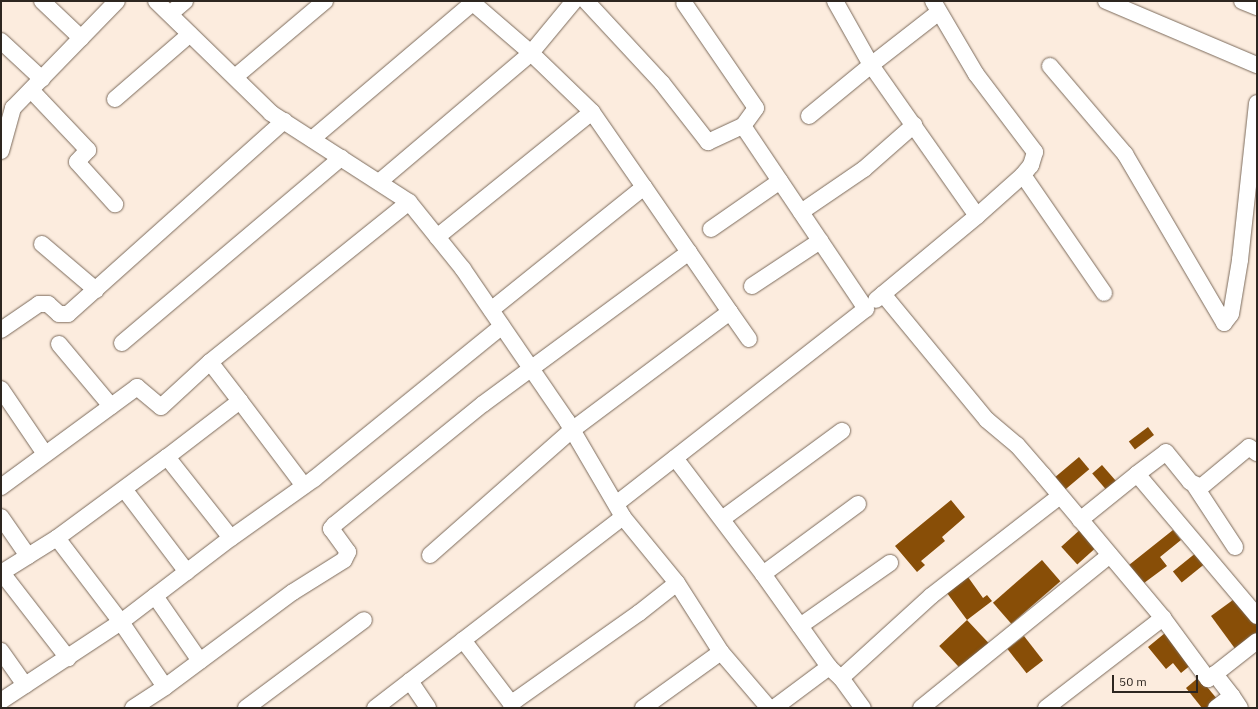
<!DOCTYPE html>
<style>
body{margin:0}
#map{position:relative;width:1258px;height:709px;overflow:hidden;background:#fcecde;font-family:"IBM Plex Sans",sans-serif}
div>[style]{position:absolute}
.building>*{inset:0;background:#884e07;transform-origin:0 0}
.roads{filter:drop-shadow(0 0 1px #7b6a5b) drop-shadow(0 0 1px #7b6a5b)}
.minor>*{height:16px;margin:-8px;padding:0 8px;transform-origin:8px;border-radius:8px;background:#fff}
span{translate:-50% -50%;white-space:nowrap;text-align:center;line-height:1.15;-webkit-text-stroke:4px #fcecde;paint-order:stroke}
.frame{position:absolute;inset:0;border:2px solid #2d2620;pointer-events:none}
.scale{position:absolute;left:1112px;top:675px;width:86px;height:18px;box-sizing:border-box;border:2px solid #2d2620;border-top:0;padding-left:5px;font-size:12px;line-height:14px;white-space:nowrap;color:#2d2620;-webkit-text-stroke:3px #fcecde;paint-order:stroke}
</style>
<div id="map">
<div class="building">
<div style="left:1148px;top:427px;width:10px;height:24px;rotate:53deg"></div>
<div style="left:1079px;top:457px;width:16px;height:31px;rotate:50deg"></div>
<div style="left:1102px;top:465px;width:23px;height:13px;rotate:49deg"></div>
<div style="clip-path:polygon(951px 500px,965px 517px,942px 537px,945px 541px,921px 561px,925px 565px,917px 572px,895px 546px)"></div>
<div style="left:1082px;top:528px;width:24px;height:28px;rotate:48deg"></div>
<div style="clip-path:polygon(1173px 530px,1181px 540px,1160px 557px,1167px 566px,1144px 583px,1129px 565px)"></div>
<div style="left:1197px;top:552px;width:14px;height:31px;rotate:51deg"></div>
<div style="left:1042px;top:560px;width:28px;height:65px;rotate:49deg"></div>
<div style="clip-path:polygon(968px 577px,983px 598px,987px 595px,992px 601px,967px 620px,947px 593px)"></div>
<div style="clip-path:polygon(1237px 597px,1257px 623px,1257px 634px,1236px 650px,1211px 616px)"></div>
<div style="left:967px;top:620px;width:34px;height:38px;rotate:47deg"></div>
<div style="clip-path:polygon(1165px 633px,1192px 664px,1181px 673px,1173px 663px,1166px 669px,1148px 647px)"></div>
<div style="left:1024px;top:636px;width:31px;height:21px;rotate:52deg"></div>
<div style="clip-path:polygon(1199px 677px,1217px 699px,1206px 708px,1202px 708px,1186px 688px)"></div>
</div>
<div class="roads">
<div class="minor">
<div style="left:42px;top:1px;width:54px;rotate:43.5deg"></div>
<div style="left:156px;top:1px;width:161px;rotate:44.2deg"></div>
<div style="left:271px;top:113px;width:164px;rotate:32.8deg"></div>
<div style="left:409px;top:202px;width:86px;rotate:51.1deg"></div>
<div style="left:463px;top:269px;width:184px;rotate:55.6deg"></div>
<div style="left:567px;top:421px;width:111px;rotate:59.7deg"></div>
<div style="left:623px;top:517px;width:85px;rotate:50.7deg"></div>
<div style="left:677px;top:583px;width:82px;rotate:57.5deg"></div>
<div style="left:721px;top:652px;width:74px;rotate:49.4deg"></div>
<div style="left:586px;top:1px;width:112px;rotate:47.2deg"></div>
<div style="left:662px;top:83px;width:75px;rotate:52.1deg"></div>
<div style="left:708px;top:142px;width:38px;rotate:-25deg"></div>
<div style="left:743px;top:126px;width:22px;rotate:-54deg"></div>
<div style="left:756px;top:108px;width:127px;rotate:-124.4deg"></div>
<div style="left:835px;top:1px;width:73px;rotate:60.6deg"></div>
<div style="left:871px;top:65px;width:86px;rotate:-37.9deg"></div>
<div style="left:933px;top:1px;width:85px;rotate:59.5deg"></div>
<div style="left:976px;top:74px;width:98px;rotate:52.9deg"></div>
<div style="left:1035px;top:152px;width:14px;rotate:107deg"></div>
<div style="left:1031px;top:165px;width:13px;rotate:129deg"></div>
<div style="left:1023px;top:175px;width:62px;rotate:138.3deg"></div>
<div style="left:1106px;top:1px;width:164px;rotate:23deg"></div>
<div style="left:1242px;top:1px;width:16px;rotate:22deg"></div>
<div style="left:473px;top:3px;width:77px;rotate:40.8deg"></div>
<div style="left:531px;top:53px;width:67px;rotate:-50.4deg"></div>
<div style="left:170px;top:14px;width:20px;rotate:-41deg"></div>
<div style="left:1px;top:41px;width:56px;rotate:42.8deg"></div>
<div style="left:1050px;top:66px;width:116px;rotate:49.6deg"></div>
<div style="left:1125px;top:154px;width:196px;rotate:59.6deg"></div>
<div style="left:1224px;top:323px;width:11px;rotate:-52deg"></div>
<div style="left:1231px;top:314px;width:55px;rotate:-80.5deg"></div>
<div style="left:1240px;top:260px;width:158px;rotate:-83.8deg"></div>
<div style="left:235px;top:77px;width:118px;rotate:-40.2deg"></div>
<div style="left:31px;top:90px;width:83px;rotate:46.5deg"></div>
<div style="left:88px;top:150px;width:16px;rotate:133deg"></div>
<div style="left:77px;top:162px;width:57px;rotate:47.9deg"></div>
<div style="left:115px;top:99px;width:99px;rotate:-40.9deg"></div>
<div style="left:809px;top:116px;width:80px;rotate:-39.4deg"></div>
<div style="left:871px;top:65px;width:184px;rotate:54.9deg"></div>
<div style="left:977px;top:216px;width:131px;rotate:140.3deg"></div>
<div style="left:312px;top:139px;width:214px;rotate:-40.3deg"></div>
<div style="left:1px;top:151px;width:45px;rotate:-74.4deg"></div>
<div style="left:13px;top:108px;width:149px;rotate:-45.8deg"></div>
<div style="left:1023px;top:175px;width:143px;rotate:55.5deg"></div>
<div style="left:379px;top:182px;width:199px;rotate:-40.3deg"></div>
<div style="left:531px;top:53px;width:85px;rotate:44deg"></div>
<div style="left:801px;top:212px;width:76px;rotate:-34.3deg"></div>
<div style="left:864px;top:169px;width:67px;rotate:-41.3deg"></div>
<div style="left:711px;top:229px;width:84px;rotate:-34.8deg"></div>
<div style="left:437px;top:237px;width:199px;rotate:-38.9deg"></div>
<div style="left:592px;top:112px;width:91px;rotate:55.3deg"></div>
<div style="left:42px;top:244px;width:71px;rotate:40.4deg"></div>
<div style="left:752px;top:286px;width:82px;rotate:-33.5deg"></div>
<div style="left:883px;top:294px;width:163px;rotate:50.5deg"></div>
<div style="left:987px;top:420px;width:39px;rotate:40deg"></div>
<div style="left:1017px;top:445px;width:40px;rotate:49deg"></div>
<div style="left:1043px;top:475px;width:187px;rotate:50deg"></div>
<div style="left:1163px;top:618px;width:76px;rotate:53.6deg"></div>
<div style="left:1208px;top:679px;width:9px;rotate:-36deg"></div>
<div style="left:730px;top:312px;width:33px;rotate:55deg"></div>
<div style="left:1px;top:330px;width:46px;rotate:-34.4deg"></div>
<div style="left:39px;top:304px;width:9px"></div>
<div style="left:48px;top:304px;width:15px;rotate:42deg"></div>
<div style="left:59px;top:314px;width:9px"></div>
<div style="left:68px;top:314px;width:290px;rotate:-41.8deg"></div>
<div style="left:122px;top:343px;width:287px;rotate:-40.2deg"></div>
<div style="left:59px;top:344px;width:81px;rotate:50deg"></div>
<div style="left:1px;top:389px;width:78px;rotate:55.9deg"></div>
<div style="left:240px;top:401px;width:106px;rotate:53deg"></div>
<div style="left:167px;top:457px;width:103px;rotate:51.7deg"></div>
<div style="left:675px;top:458px;width:146px;rotate:52.8deg"></div>
<div style="left:763px;top:574px;width:114px;rotate:54.6deg"></div>
<div style="left:1137px;top:474px;width:36px;rotate:-37deg"></div>
<div style="left:1166px;top:452px;width:38px;rotate:51deg"></div>
<div style="left:1190px;top:482px;width:12px;rotate:24deg"></div>
<div style="left:1201px;top:487px;width:62px;rotate:-39.8deg"></div>
<div style="left:1249px;top:447px;width:10px;rotate:37deg"></div>
<div style="left:1195px;top:486px;width:73px;rotate:56.7deg"></div>
<div style="left:1px;top:487px;width:169px;rotate:-36.3deg"></div>
<div style="left:137px;top:387px;width:31px;rotate:40deg"></div>
<div style="left:161px;top:407px;width:67px;rotate:-42.6deg"></div>
<div style="left:210px;top:362px;width:255px;rotate:-38.8deg"></div>
<div style="left:124px;top:489px;width:104px;rotate:52.8deg"></div>
<div style="left:616px;top:504px;width:317px;rotate:-38deg"></div>
<div style="left:866px;top:309px;width:220px;rotate:-123.9deg"></div>
<div style="left:1px;top:517px;width:47px;rotate:55.3deg"></div>
<div style="left:28px;top:556px;width:34px;rotate:-32deg"></div>
<div style="left:57px;top:538px;width:137px;rotate:-36.4deg"></div>
<div style="left:167px;top:457px;width:92px;rotate:-37.5deg"></div>
<div style="left:240px;top:401px;width:49px;rotate:-127.6deg"></div>
<div style="left:722px;top:519px;width:149px;rotate:-36.3deg"></div>
<div style="left:1080px;top:520px;width:73px;rotate:-38.9deg"></div>
<div style="left:1137px;top:474px;width:186px;rotate:49.8deg"></div>
<div style="left:57px;top:538px;width:106px;rotate:52.7deg"></div>
<div style="left:121px;top:622px;width:78px;rotate:55.9deg"></div>
<div style="left:165px;top:687px;width:159px;rotate:-36.6deg"></div>
<div style="left:293px;top:592px;width:60px;rotate:-32.1deg"></div>
<div style="left:344px;top:560px;width:9px;rotate:-63deg"></div>
<div style="left:348px;top:552px;width:29px;rotate:-126deg"></div>
<div style="left:331px;top:529px;width:5px;rotate:-53deg"></div>
<div style="left:334px;top:525px;width:192px;rotate:-39.1deg"></div>
<div style="left:483px;top:404px;width:256px;rotate:-36.4deg"></div>
<div style="left:430px;top:555px;width:189px;rotate:-41.4deg"></div>
<div style="left:572px;top:430px;width:197px;rotate:-36.8deg"></div>
<div style="left:730px;top:312px;width:152px;rotate:-124.5deg"></div>
<div style="left:644px;top:187px;width:196px;rotate:141.2deg"></div>
<div style="left:1px;top:573px;width:32px;rotate:-32deg"></div>
<div style="left:2px;top:573px;width:108px;rotate:52.2deg"></div>
<div style="left:763px;top:574px;width:118px;rotate:-36.4deg"></div>
<div style="left:155px;top:596px;width:79px;rotate:55.3deg"></div>
<div style="left:800px;top:626px;width:110px;rotate:-35deg"></div>
<div style="left:463px;top:640px;width:78px;rotate:52.8deg"></div>
<div style="left:510px;top:702px;width:6px;rotate:-18deg"></div>
<div style="left:516px;top:700px;width:151px;rotate:-35.3deg"></div>
<div style="left:639px;top:613px;width:48px;rotate:-38.3deg"></div>
<div style="left:1px;top:651px;width:42px;rotate:54.8deg"></div>
<div style="left:841px;top:678px;width:37px;rotate:54deg"></div>
<div style="left:410px;top:681px;width:32px;rotate:56deg"></div>
<div style="left:1232px;top:696px;width:28px;rotate:-128deg"></div>
<div style="left:1215px;top:674px;width:53px;rotate:-38.2deg"></div>
<div style="left:1px;top:701px;width:144px;rotate:-33.4deg"></div>
<div style="left:121px;top:622px;width:138px;rotate:-37.4deg"></div>
<div style="left:231px;top:538px;width:102px;rotate:-35.4deg"></div>
<div style="left:314px;top:479px;width:242px;rotate:-39.1deg"></div>
<div style="left:133px;top:708px;width:38px;rotate:-33deg"></div>
<div style="left:246px;top:708px;width:147px;rotate:-36.7deg"></div>
<div style="left:375px;top:708px;width:313px;rotate:-37.6deg"></div>
<div style="left:643px;top:708px;width:96px;rotate:-35.7deg"></div>
<div style="left:774px;top:708px;width:69px;rotate:-36.7deg"></div>
<div style="left:829px;top:667px;width:16px;rotate:43deg"></div>
<div style="left:841px;top:678px;width:122px;rotate:-42.3deg"></div>
<div style="left:931px;top:596px;width:163px;rotate:-37.8deg"></div>
<div style="left:921px;top:708px;width:243px;rotate:-39deg"></div>
<div style="left:1046px;top:708px;width:148px;rotate:-37.6deg"></div>
<div style="left:1216px;top:708px;width:20px;rotate:-37deg"></div>
<div style="left:1232px;top:696px;width:14px;rotate:56deg"></div>
</div>
</div>
<div class="frame"></div>
<div class="scale">50 m</div>
</div>
